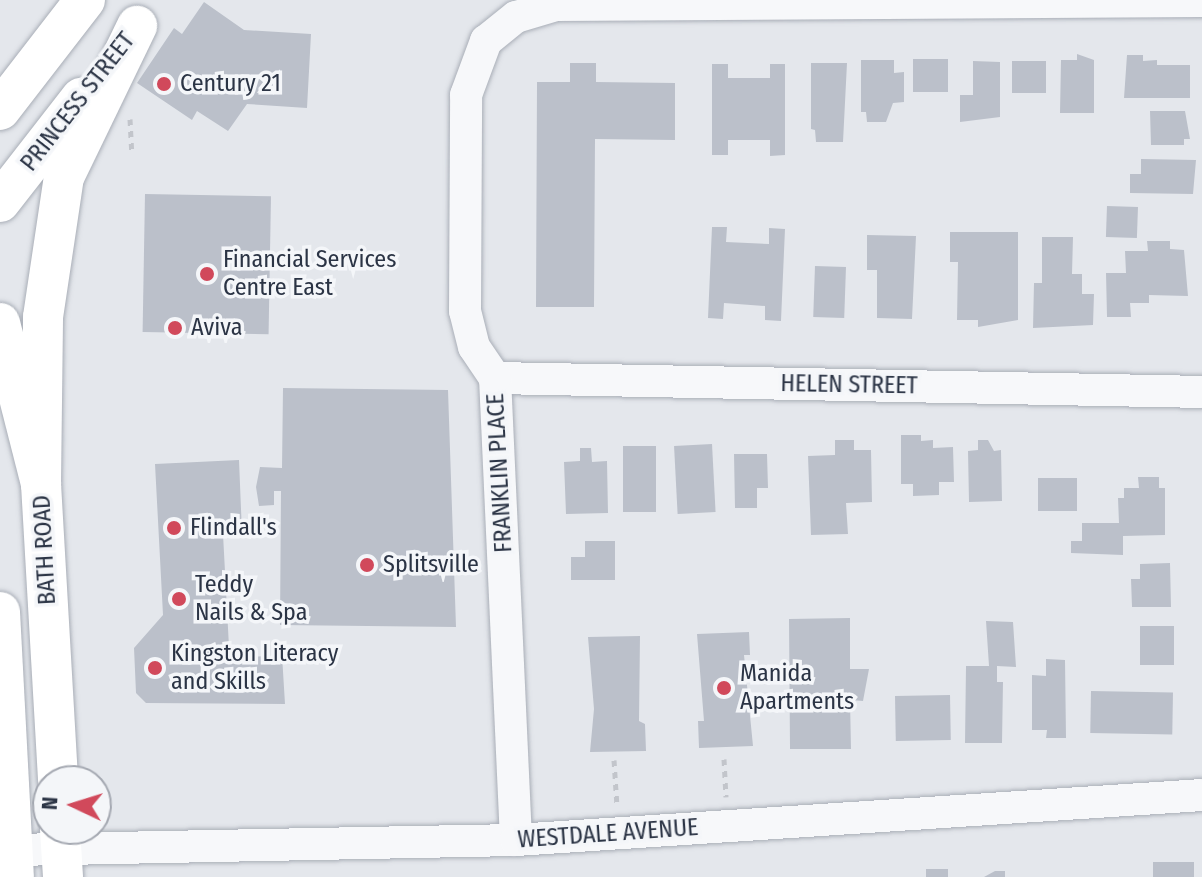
<!DOCTYPE html>
<style>
body{margin:0}
#map{position:relative;width:1202px;height:877px;overflow:hidden;background:#e4e7ec;font-family:"Fira Sans Condensed",sans-serif}
div>[style]{position:absolute}
.building>*{inset:0;background:#bbc0ca;transform-origin:0 0}
.path>*{height:5px;margin-top:-2.5px;transform-origin:0;background:repeating-linear-gradient(90deg,#c2c5cb 0 6px,transparent 0 12px)}
.roads{filter:drop-shadow(0 0 2px #a9aeb7) drop-shadow(0 0 2px #a9aeb7)}
.minor>*{height:32px;margin:-16px;padding:0 16px;transform-origin:16px;border-radius:16px;background:#f7f8fa}
.major>*{height:40px;margin:-20px;padding:0 20px;transform-origin:20px;border-radius:20px;background:#fff}
.dots>*{width:22px;height:22px;translate:-50% -50%;box-sizing:border-box;border:4px solid #f4f6f9;border-radius:50%}
span{translate:-50% -50%;white-space:nowrap;text-align:center;line-height:1.15;-webkit-text-stroke:7px #f4f6f9;paint-order:stroke}
.poi-label{font-size:24px;color:#2b3445}
.left{translate:0 -50%;text-align:left}
.street-label{font-size:24px;color:#2b3445}
.north{position:absolute;left:32px;top:765px;width:80px;height:80px;box-sizing:border-box;background:#f4f6f9;border:2px solid #a4a8b1;border-radius:50%;rotate:274deg;font-size:22px;font-weight:700;line-height:32px;text-align:center;color:#2b3445}
.north::after{content:'';display:block;margin:auto;width:28px;height:36px;background:#d1495b;clip-path:polygon(50% 0,100% 100%,50% 72%,0 100%)}
</style>
<div id="map">
<div class="building">
<div style="clip-path:polygon(204px 2px,244px 30px,311px 34px,307px 108px,247px 104px,228px 131px,197px 111px,192px 120px,137px 83px,174px 28px,182px 34px)"></div>
<div style="clip-path:polygon(1077px 54px,1094px 60px,1094px 113px,1060px 113px,1061px 60px,1077px 60px)"></div>
<div style="clip-path:polygon(1127px 55px,1143px 55px,1143px 61px,1157px 60px,1157px 65px,1190px 65px,1190px 98px,1124px 98px)"></div>
<div style="left:913px;top:59px;width:35px;height:33px"></div>
<div style="clip-path:polygon(861px 60px,894px 60px,894px 73px,904px 72px,904px 102px,893px 103px,886px 122px,867px 122px,866px 112px,861px 112px)"></div>
<div style="clip-path:polygon(973px 61px,1000px 62px,1000px 117px,960px 122px,960px 95px,973px 95px)"></div>
<div style="left:1012px;top:61px;width:34px;height:32px"></div>
<div style="clip-path:polygon(570px 63px,596px 63px,596px 82px,675px 83px,675px 140px,595px 139px,594px 307px,536px 307px,537px 82px,570px 82px)"></div>
<div style="clip-path:polygon(811px 63px,847px 63px,843px 142px,816px 142px,815px 130px,811px 129px)"></div>
<div style="clip-path:polygon(712px 64px,728px 64px,728px 78px,770px 78px,770px 64px,785px 64px,785px 155px,770px 156px,770px 140px,728px 140px,728px 155px,712px 155px)"></div>
<div style="clip-path:polygon(1150px 111px,1185px 111px,1190px 139px,1184px 139px,1184px 145px,1151px 145px)"></div>
<div style="clip-path:polygon(1141px 159px,1196px 160px,1193px 194px,1130px 193px,1130px 174px,1141px 174px)"></div>
<div style="left:145px;top:194px;width:126px;height:138px;rotate:1deg"></div>
<div style="left:1107px;top:206px;width:31px;height:31px;rotate:2deg"></div>
<div style="clip-path:polygon(712px 227px,727px 227px,726px 242px,769px 244px,769px 228px,785px 229px,781px 321px,765px 320px,765px 306px,724px 303px,723px 319px,708px 318px)"></div>
<div style="clip-path:polygon(950px 232px,1018px 232px,1018px 320px,978px 327px,978px 320px,957px 320px,958px 262px,950px 262px)"></div>
<div style="clip-path:polygon(867px 235px,916px 236px,912px 319px,877px 318px,877px 270px,867px 270px)"></div>
<div style="clip-path:polygon(1042px 237px,1073px 237px,1072px 274px,1082px 274px,1082px 294px,1094px 294px,1093px 325px,1033px 328px,1034px 283px,1042px 283px)"></div>
<div style="clip-path:polygon(1147px 241px,1170px 241px,1170px 249px,1184px 250px,1188px 296px,1149px 295px,1149px 303px,1130px 303px,1131px 317px,1107px 317px,1106px 273px,1126px 273px,1125px 251px,1148px 251px)"></div>
<div style="left:815px;top:266px;width:31px;height:51px;rotate:2deg"></div>
<div style="clip-path:polygon(283px 388px,448px 390px,456px 627px,280px 625px,281px 491px,274px 491px,274px 505px,259px 506px,256px 487px,260px 467px,282px 468px)"></div>
<div style="clip-path:polygon(901px 435px,921px 435px,921px 441px,933px 440px,933px 448px,953px 447px,954px 482px,939px 482px,939px 495px,913px 496px,913px 484px,901px 484px)"></div>
<div style="clip-path:polygon(835px 440px,854px 440px,854px 450px,871px 450px,872px 502px,846px 503px,848px 534px,811px 535px,808px 456px,835px 455px)"></div>
<div style="clip-path:polygon(978px 440px,988px 440px,994px 451px,1001px 450px,1002px 501px,969px 502px,968px 451px,978px 450px)"></div>
<div style="left:712px;top:444px;width:68px;height:38px;rotate:87deg"></div>
<div style="left:623px;top:446px;width:33px;height:66px"></div>
<div style="clip-path:polygon(580px 448px,591px 448px,592px 462px,607px 461px,608px 513px,566px 514px,564px 462px,580px 461px)"></div>
<div style="clip-path:polygon(734px 454px,767px 454px,768px 488px,757px 488px,757px 508px,735px 508px)"></div>
<div style="clip-path:polygon(239px 460px,242px 533px,223px 534px,229px 647px,250px 646px,251px 657px,282px 655px,285px 704px,146px 703px,136px 693px,134px 648px,163px 615px,155px 464px)"></div>
<div style="clip-path:polygon(1138px 477px,1159px 477px,1159px 488px,1165px 488px,1165px 535px,1123px 536px,1123px 555px,1071px 553px,1071px 541px,1082px 541px,1082px 523px,1119px 523px,1118px 498px,1124px 498px,1124px 488px,1139px 488px)"></div>
<div style="left:1038px;top:478px;width:39px;height:33px"></div>
<div style="clip-path:polygon(585px 541px,615px 541px,615px 580px,571px 580px,571px 557px,585px 557px)"></div>
<div style="clip-path:polygon(1170px 563px,1171px 607px,1132px 607px,1131px 579px,1140px 579px,1140px 564px)"></div>
<div style="clip-path:polygon(850px 618px,850px 669px,869px 669px,863px 701px,850px 700px,851px 749px,790px 749px,789px 619px)"></div>
<div style="clip-path:polygon(986px 621px,1013px 622px,1016px 667px,997px 666px,997px 682px,1003px 682px,1002px 743px,965px 743px,966px 666px,989px 666px)"></div>
<div style="left:1140px;top:626px;width:34px;height:39px"></div>
<div style="clip-path:polygon(749px 632px,750px 655px,744px 655px,753px 746px,699px 748px,698px 721px,704px 721px,697px 634px)"></div>
<div style="clip-path:polygon(640px 636px,639px 721px,645px 724px,646px 751px,590px 752px,594px 709px,588px 637px)"></div>
<div style="clip-path:polygon(1046px 659px,1065px 660px,1066px 738px,1046px 738px,1047px 730px,1032px 730px,1032px 675px,1046px 676px)"></div>
<div style="left:1091px;top:691px;width:82px;height:42px;rotate:1deg"></div>
<div style="left:950px;top:695px;width:45px;height:55px;rotate:89deg"></div>
<div style="left:1194px;top:862px;width:15px;height:41px;rotate:90deg"></div>
<div style="left:926px;top:869px;width:22px;height:8px"></div>
<div style="clip-path:polygon(995px 871px,1005px 871px,1005px 877px,984px 877px)"></div>
</div>
<div class="path">
<div style="left:130px;top:119px;width:33px;rotate:87deg"></div>
<div style="left:724px;top:759px;width:38px;rotate:87deg"></div>
<div style="left:614px;top:760px;width:47px;rotate:86.3deg"></div>
</div>
<div class="roads">
<div class="minor">
<div style="left:495px;top:378px;width:707px;rotate:1.13deg"></div>
<div style="left:516px;top:840px;width:462px;rotate:-92.6deg"></div>
<div style="left:495px;top:378px;width:37px;rotate:-124deg"></div>
<div style="left:474px;top:347px;width:37px;rotate:-104deg"></div>
<div style="left:465px;top:311px;width:216px;rotate:-89.7deg"></div>
<div style="left:466px;top:95px;width:58px;rotate:-69.7deg"></div>
<div style="left:486px;top:41px;width:38px;rotate:-39deg"></div>
<div style="left:516px;top:17px;width:42px;rotate:-16.7deg"></div>
<div style="left:556px;top:5px;width:646px;rotate:-0.35deg"></div>
<div style="left:13px;top:850px;width:503px;rotate:-1.14deg"></div>
<div style="left:516px;top:840px;width:687px;rotate:-3.75deg"></div>
</div>
<div class="major">
<div style="left:0;top:110px;width:139px;rotate:-52.3deg"></div>
<div style="left:0;top:202px;width:132px;rotate:-52.1deg"></div>
<div style="left:0;top:323px;width:166px;rotate:75.7deg"></div>
<div style="left:41px;top:484px;width:297px;rotate:86.7deg"></div>
<div style="left:41px;top:484px;width:167px;rotate:-89.3deg"></div>
<div style="left:43px;top:317px;width:142px;rotate:-81.5deg"></div>
<div style="left:64px;top:177px;width:168px;rotate:-64.2deg"></div>
<div style="left:0;top:612px;width:265px;rotate:87deg"></div>
<div style="left:60px;top:829px;width:48px;rotate:86.4deg"></div>
</div>
</div>
<div class="dots">
<div style="left:164px;top:84px;background:#d1495b"></div>
<div style="left:207px;top:274px;background:#d1495b"></div>
<div style="left:175px;top:328px;background:#d1495b"></div>
<div style="left:174px;top:528px;background:#d1495b"></div>
<div style="left:367px;top:565px;background:#d1495b"></div>
<div style="left:179px;top:599px;background:#d1495b"></div>
<div style="left:155px;top:668px;background:#d1495b"></div>
<div style="left:724px;top:688px;background:#d1495b"></div>
</div>
<div class="poi-label">
<span class="left" style="left:180px;top:84px">Century 21</span>
<span class="left" style="left:223px;top:274px">Financial Services<br>Centre East</span>
<span class="left" style="left:191px;top:328px">Aviva</span>
<span class="left" style="left:190px;top:528px">Flindall's</span>
<span class="left" style="left:383px;top:565px">Splitsville</span>
<span class="left" style="left:195px;top:599px">Teddy<br>Nails &amp; Spa</span>
<span class="left" style="left:171px;top:668px">Kingston Literacy<br>and Skills</span>
<span class="left" style="left:740px;top:688px">Manida<br>Apartments</span>
</div>
<div class="street-label">
<span style="left:78px;top:102px;rotate:-52deg">PRINCESS STREET</span>
<span style="left:849px;top:385px;rotate:1deg">HELEN STREET</span>
<span style="left:500px;top:473px;rotate:-93deg">FRANKLIN PLACE</span>
<span style="left:45px;top:550px;rotate:-93deg">BATH ROAD</span>
<span style="left:608px;top:834px;rotate:-4deg">WESTDALE AVENUE</span>
</div>
<div class="north">N</div>
</div>
